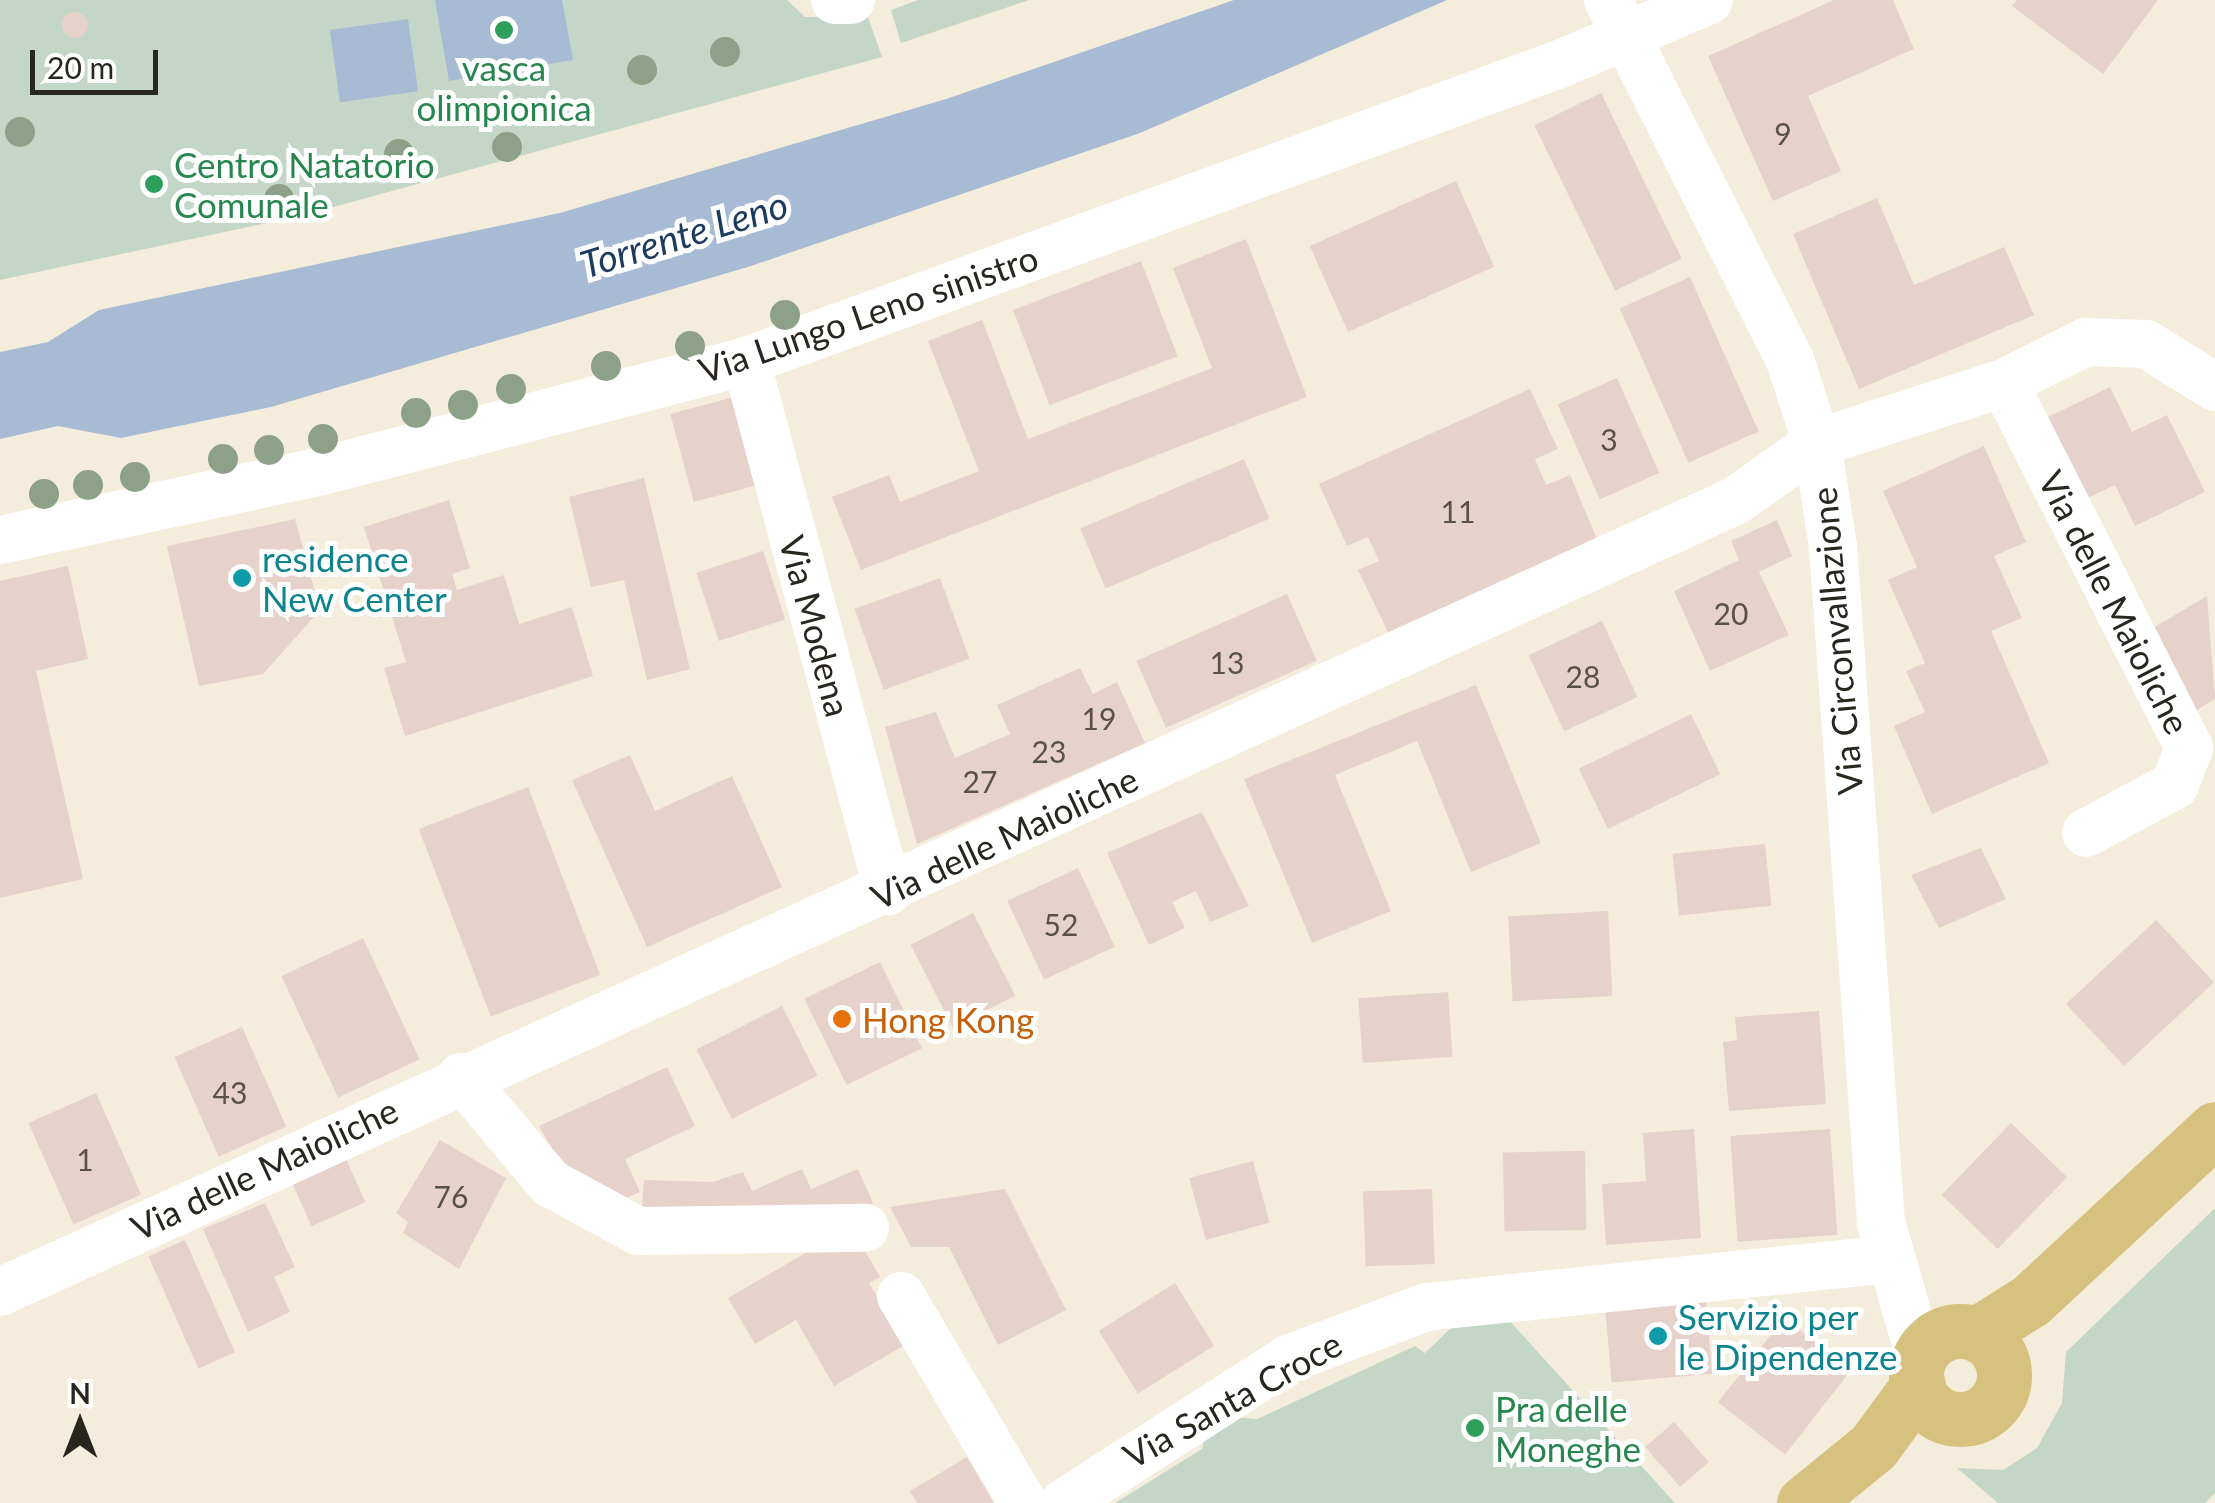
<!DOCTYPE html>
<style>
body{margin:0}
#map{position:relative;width:2215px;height:1503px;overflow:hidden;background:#f5eddb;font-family:Lato,sans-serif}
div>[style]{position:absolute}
.green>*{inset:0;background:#c4d6c7}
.water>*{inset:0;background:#a7bbd4;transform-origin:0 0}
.building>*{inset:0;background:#e7d1cb;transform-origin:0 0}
.round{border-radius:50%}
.minor>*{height:48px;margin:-24px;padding:0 24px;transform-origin:24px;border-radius:24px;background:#fff}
.major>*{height:55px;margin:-27.5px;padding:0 27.5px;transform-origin:27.5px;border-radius:27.5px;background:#d7c17e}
.major>.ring{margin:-27.5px;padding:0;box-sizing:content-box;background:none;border:55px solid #d7c17e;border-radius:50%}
.trees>*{width:30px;height:30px;margin:-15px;border-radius:50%;background:#8ca187}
.dots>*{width:28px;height:28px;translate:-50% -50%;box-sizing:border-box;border:5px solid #fff;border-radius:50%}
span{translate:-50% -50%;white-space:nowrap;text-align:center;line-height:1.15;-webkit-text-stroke:10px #fff;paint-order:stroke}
.number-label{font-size:30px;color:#58514a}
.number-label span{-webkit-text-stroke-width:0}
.leisure-label{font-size:35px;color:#27864d}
.left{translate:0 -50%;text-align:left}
.street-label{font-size:35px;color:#29261f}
.culture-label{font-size:35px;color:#0d838f}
.food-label{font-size:35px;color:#c56008}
.water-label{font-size:38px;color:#1c3b5e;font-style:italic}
.north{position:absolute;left:30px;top:1373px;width:100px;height:100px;-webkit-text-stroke:8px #fff;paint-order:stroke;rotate:0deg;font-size:28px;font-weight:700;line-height:40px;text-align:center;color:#29261f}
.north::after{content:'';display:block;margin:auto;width:35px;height:45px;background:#29261f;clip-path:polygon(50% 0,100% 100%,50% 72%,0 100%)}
.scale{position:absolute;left:30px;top:50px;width:128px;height:45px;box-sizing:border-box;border:5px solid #29261f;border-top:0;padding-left:12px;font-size:30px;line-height:35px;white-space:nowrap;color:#29261f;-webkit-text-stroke:8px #fff;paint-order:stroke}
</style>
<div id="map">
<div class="green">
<div style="clip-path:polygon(0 0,787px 0,805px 17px,868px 17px,882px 57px,304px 215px,0 280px)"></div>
<div style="clip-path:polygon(918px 0,1029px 0,901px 43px,891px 10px)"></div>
<div style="clip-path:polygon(2215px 1208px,2215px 1493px,2205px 1503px,1998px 1503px,1957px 1468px,2003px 1470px,2037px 1448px,2062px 1403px,2066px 1352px)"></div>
<div style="clip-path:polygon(1507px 1318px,1675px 1503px,1115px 1503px,1202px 1449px,1206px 1433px,1233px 1417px,1257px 1419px,1415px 1346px,1425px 1353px,1456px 1323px)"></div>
</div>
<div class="water">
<div style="clip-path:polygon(435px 0,562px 0,573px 60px,449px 81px)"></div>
<div style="clip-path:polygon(1234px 0,1447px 0,1140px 133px,751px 266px,271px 407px,121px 438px,58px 426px,0 439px,0 352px,48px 342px,99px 310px,560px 213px,946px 99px)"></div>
<div style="left:408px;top:19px;width:73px;height:79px;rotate:82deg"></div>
</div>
<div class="building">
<div style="clip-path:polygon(1834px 0,1893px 0,1914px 49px,1808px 96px,1841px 171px,1773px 201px,1708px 56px)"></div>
<div style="clip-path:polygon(2017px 0,2158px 0,2103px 74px,2012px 6px)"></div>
<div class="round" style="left:62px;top:12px;width:26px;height:26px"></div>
<div style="left:1601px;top:93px;width:184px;height:74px;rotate:64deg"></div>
<div style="left:1456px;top:181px;width:94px;height:160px;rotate:66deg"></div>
<div style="clip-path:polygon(1877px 198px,1914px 285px,2004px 247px,2034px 315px,1859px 389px,1793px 234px)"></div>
<div style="clip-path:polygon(1246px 239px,1307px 397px,861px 570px,832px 497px,889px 475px,900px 502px,979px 471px,928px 341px,982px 320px,1028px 439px,1212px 368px,1173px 268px)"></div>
<div style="left:1141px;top:261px;width:102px;height:137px;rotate:69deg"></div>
<div style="left:1690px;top:277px;width:169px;height:77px;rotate:66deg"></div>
<div style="left:1617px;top:378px;width:104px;height:65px;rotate:66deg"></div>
<div style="clip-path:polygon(2110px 387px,2132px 432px,2167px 415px,2205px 492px,2135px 526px,2115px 485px,2080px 502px,2040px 421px)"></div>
<div style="clip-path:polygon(1530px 389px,1558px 449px,1535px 459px,1546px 485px,1570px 475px,1597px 539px,1388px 632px,1358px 570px,1379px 561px,1368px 537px,1347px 546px,1319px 484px)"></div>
<div style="left:734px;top:397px;width:91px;height:66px;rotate:75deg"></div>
<div style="clip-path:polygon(1984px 446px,2026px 542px,1994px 556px,2022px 618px,1991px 631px,2049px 763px,1932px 814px,1894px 726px,1925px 712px,1906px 671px,1925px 663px,1888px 580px,1917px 567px,1883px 491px)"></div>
<div style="left:1244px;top:459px;width:65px;height:178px;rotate:67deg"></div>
<div style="clip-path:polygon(644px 478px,690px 669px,647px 680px,624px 580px,591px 587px,569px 497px)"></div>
<div style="clip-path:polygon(449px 500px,470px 568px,452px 574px,457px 590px,504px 575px,519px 624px,572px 607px,593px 676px,405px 736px,384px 668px,406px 662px,364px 527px)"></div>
<div style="clip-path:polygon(295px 519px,320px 610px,263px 674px,199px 686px,167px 546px)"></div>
<div style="clip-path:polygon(1777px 520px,1792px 556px,1759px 572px,1789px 635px,1710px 671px,1674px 591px,1739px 560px,1731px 541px)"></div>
<div style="left:763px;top:551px;width:72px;height:70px;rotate:72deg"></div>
<div style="clip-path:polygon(68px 566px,88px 659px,36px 671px,83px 879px,0 898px,0 581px)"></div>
<div style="left:940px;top:578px;width:86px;height:91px;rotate:70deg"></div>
<div style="left:1287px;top:594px;width:73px;height:165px;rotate:66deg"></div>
<div style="clip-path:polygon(2207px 596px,2215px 699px,2190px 714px,2143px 634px)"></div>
<div style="left:1602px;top:621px;width:84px;height:81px;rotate:65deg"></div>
<div style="clip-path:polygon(1080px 668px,1093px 694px,1117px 682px,1145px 743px,917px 844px,885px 727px,936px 712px,955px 758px,1010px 734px,997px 705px)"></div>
<div style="clip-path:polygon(1476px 685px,1541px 843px,1471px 872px,1417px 741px,1335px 775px,1391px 911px,1312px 943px,1244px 779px)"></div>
<div style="left:1691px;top:714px;width:67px;height:125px;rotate:64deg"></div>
<div style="clip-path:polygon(630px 755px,655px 811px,732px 776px,782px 887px,647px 947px,572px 780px)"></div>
<div style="left:528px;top:787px;width:201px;height:117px;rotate:69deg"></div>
<div style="clip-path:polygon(1202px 812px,1249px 906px,1210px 922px,1196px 891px,1172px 902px,1185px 928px,1149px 945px,1107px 853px)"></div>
<div style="left:1765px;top:844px;width:62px;height:93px;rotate:84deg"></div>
<div style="clip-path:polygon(1981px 848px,2006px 899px,1939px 928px,1911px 875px)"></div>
<div style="left:1078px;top:868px;width:87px;height:78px;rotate:65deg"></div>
<div style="left:1608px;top:911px;width:85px;height:100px;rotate:87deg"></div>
<div style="left:973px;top:913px;width:93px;height:70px;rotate:63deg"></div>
<div style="left:2156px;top:920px;width:85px;height:123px;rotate:47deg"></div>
<div style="left:363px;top:938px;width:134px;height:90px;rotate:65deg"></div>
<div style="left:880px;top:962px;width:96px;height:84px;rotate:64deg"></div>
<div style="left:1448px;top:992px;width:65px;height:90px;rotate:86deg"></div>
<div style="left:782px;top:1006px;width:78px;height:96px;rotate:63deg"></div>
<div style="clip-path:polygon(1819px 1011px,1826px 1104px,1729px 1111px,1723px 1042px,1737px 1040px,1735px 1017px)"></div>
<div style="left:242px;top:1027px;width:109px;height:74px;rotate:66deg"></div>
<div style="clip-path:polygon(667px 1067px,695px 1126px,625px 1159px,640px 1192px,608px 1206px,571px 1182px,539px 1126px)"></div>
<div style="left:96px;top:1093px;width:111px;height:74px;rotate:66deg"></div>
<div style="left:2011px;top:1123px;width:78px;height:100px;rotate:44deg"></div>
<div style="clip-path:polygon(1694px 1129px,1701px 1238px,1606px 1245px,1602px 1184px,1646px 1181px,1643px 1133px)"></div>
<div style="left:1830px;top:1129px;width:106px;height:100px;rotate:86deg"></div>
<div style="clip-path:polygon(440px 1140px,506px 1178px,459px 1269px,403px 1233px,408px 1222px,396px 1213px)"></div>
<div style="left:1585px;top:1151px;width:79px;height:82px;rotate:89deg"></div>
<div style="left:343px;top:1152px;width:55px;height:59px;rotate:66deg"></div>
<div style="left:1253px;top:1161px;width:64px;height:66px;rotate:75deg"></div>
<div style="clip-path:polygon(802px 1169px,811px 1189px,858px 1169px,873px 1203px,840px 1219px,641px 1217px,644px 1180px,713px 1182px,743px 1172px,752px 1191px)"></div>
<div style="clip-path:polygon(1005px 1189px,1066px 1310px,998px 1345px,949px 1247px,911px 1247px,890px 1207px)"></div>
<div style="left:1432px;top:1189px;width:75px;height:69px;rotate:88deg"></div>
<div style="clip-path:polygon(265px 1203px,295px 1267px,274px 1277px,290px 1312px,248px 1332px,203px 1229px)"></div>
<div style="left:185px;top:1240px;width:123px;height:40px;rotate:66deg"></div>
<div style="clip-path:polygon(859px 1240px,880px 1277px,869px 1283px,905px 1345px,834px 1386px,796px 1320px,755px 1344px,728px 1298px,819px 1245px)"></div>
<div style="left:1175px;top:1283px;width:74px;height:90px;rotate:58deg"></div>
<div style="left:1705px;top:1291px;width:83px;height:101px;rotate:85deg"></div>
<div style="left:1784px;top:1318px;width:85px;height:107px;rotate:38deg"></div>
<div style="left:1674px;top:1422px;width:53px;height:38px;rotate:49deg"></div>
<div style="clip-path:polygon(967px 1457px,994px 1503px,917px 1503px,910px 1491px)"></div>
</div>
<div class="minor">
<div style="left:835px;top:0;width:16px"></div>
<div style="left:1608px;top:0;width:403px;rotate:63.2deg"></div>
<div style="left:1790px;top:360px;width:87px;rotate:72deg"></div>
<div style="left:1817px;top:443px;width:104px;rotate:81.2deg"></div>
<div style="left:1833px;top:546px;width:678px;rotate:85.94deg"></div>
<div style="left:1881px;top:1222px;width:141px;rotate:73.9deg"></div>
<div style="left:746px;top:361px;width:549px;rotate:75deg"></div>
<div style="left:2004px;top:383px;width:409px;rotate:63.1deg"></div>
<div style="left:2189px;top:748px;width:40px;rotate:111deg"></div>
<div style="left:2175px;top:785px;width:101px;rotate:151.7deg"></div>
<div style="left:0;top:540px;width:333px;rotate:-12.1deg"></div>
<div style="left:326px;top:470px;width:434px;rotate:-14.5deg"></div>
<div style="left:746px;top:361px;width:866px;rotate:-20.05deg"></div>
<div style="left:1560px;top:64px;width:162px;rotate:-23.2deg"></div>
<div style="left:461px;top:1077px;width:138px;rotate:50deg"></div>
<div style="left:550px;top:1183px;width:100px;rotate:28.6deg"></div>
<div style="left:638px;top:1231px;width:227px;rotate:-0.8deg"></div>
<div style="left:0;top:1292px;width:1907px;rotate:-24.51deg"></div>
<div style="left:1735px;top:501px;width:100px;rotate:-35.3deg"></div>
<div style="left:1817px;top:443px;width:196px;rotate:-17.8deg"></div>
<div style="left:2004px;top:383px;width:92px;rotate:-26.6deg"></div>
<div style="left:2086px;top:342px;width:60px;rotate:1.9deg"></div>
<div style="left:2146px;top:344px;width:81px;rotate:31.9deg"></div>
<div style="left:901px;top:1296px;width:240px;rotate:59.5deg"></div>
<div style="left:1064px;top:1503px;width:266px;rotate:-32.7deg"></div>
<div style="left:1288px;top:1359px;width:147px;rotate:-20.6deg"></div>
<div style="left:1426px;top:1307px;width:463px;rotate:-5.9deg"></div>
</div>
<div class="major">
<div class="ring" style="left:1916px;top:1331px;width:33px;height:33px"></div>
<div style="left:1977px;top:1334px;width:64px;rotate:-32.2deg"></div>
<div style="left:2031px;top:1300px;width:251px;rotate:-42.9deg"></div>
<div style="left:1804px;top:1503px;width:89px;rotate:-39.1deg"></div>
<div style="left:1873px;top:1447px;width:76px;rotate:-53.6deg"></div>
</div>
<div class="trees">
<div style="left:725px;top:52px"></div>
<div style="left:642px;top:70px"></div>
<div style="left:20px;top:132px"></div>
<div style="left:507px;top:147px"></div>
<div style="left:399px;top:154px"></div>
<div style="left:279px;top:199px"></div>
<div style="left:785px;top:315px"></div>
<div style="left:690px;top:346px"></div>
<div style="left:606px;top:366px"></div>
<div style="left:511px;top:389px"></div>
<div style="left:463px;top:405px"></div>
<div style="left:416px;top:413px"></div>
<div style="left:323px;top:439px"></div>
<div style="left:269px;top:450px"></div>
<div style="left:223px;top:459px"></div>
<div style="left:135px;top:477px"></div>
<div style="left:88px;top:485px"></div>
<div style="left:44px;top:494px"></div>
</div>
<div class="dots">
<div style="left:504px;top:30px;background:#2e9e5b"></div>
<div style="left:154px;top:184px;background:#2e9e5b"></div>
<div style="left:242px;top:578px;background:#0f9aa8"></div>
<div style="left:842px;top:1019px;background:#e8710a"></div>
<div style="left:1658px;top:1336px;background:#0f9aa8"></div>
<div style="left:1475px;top:1428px;background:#2e9e5b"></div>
</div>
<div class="number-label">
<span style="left:1783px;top:133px">9</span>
<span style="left:1609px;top:439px">3</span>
<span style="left:1458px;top:511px">11</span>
<span style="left:1731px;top:613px">20</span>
<span style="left:1227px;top:662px">13</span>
<span style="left:1583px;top:676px">28</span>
<span style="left:1099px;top:718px">19</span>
<span style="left:1049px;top:751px">23</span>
<span style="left:980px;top:781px">27</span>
<span style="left:1061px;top:924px">52</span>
<span style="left:230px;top:1092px">43</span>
<span style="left:85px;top:1159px">1</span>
<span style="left:451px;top:1196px">76</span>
</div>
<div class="leisure-label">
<span style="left:504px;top:87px">vasca<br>olimpionica</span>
<span class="left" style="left:174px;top:184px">Centro Natatorio<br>Comunale</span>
<span class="left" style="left:1495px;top:1428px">Pra delle<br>Moneghe</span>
</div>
<div class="street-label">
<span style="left:868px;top:313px;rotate:-19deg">Via Lungo Leno sinistro</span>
<span style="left:2115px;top:602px;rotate:63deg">Via delle Maioliche</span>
<span style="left:816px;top:626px;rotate:75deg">Via Modena</span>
<span style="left:1836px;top:641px;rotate:-95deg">Via Circonvallazione</span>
<span style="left:1004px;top:837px;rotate:-25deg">Via delle Maioliche</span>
<span style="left:264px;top:1168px;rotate:-25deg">Via delle Maioliche</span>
<span style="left:1232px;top:1399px;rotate:-29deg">Via Santa Croce</span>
</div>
<div class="culture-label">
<span class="left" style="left:262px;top:578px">residence<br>New Center</span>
<span class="left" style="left:1678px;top:1336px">Servizio per<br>le Dipendenze</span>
</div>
<div class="food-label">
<span class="left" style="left:862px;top:1019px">Hong Kong</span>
</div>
<div class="water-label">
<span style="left:684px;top:234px;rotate:-17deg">Torrente Leno</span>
</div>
<div class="north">N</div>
<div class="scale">20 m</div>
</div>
